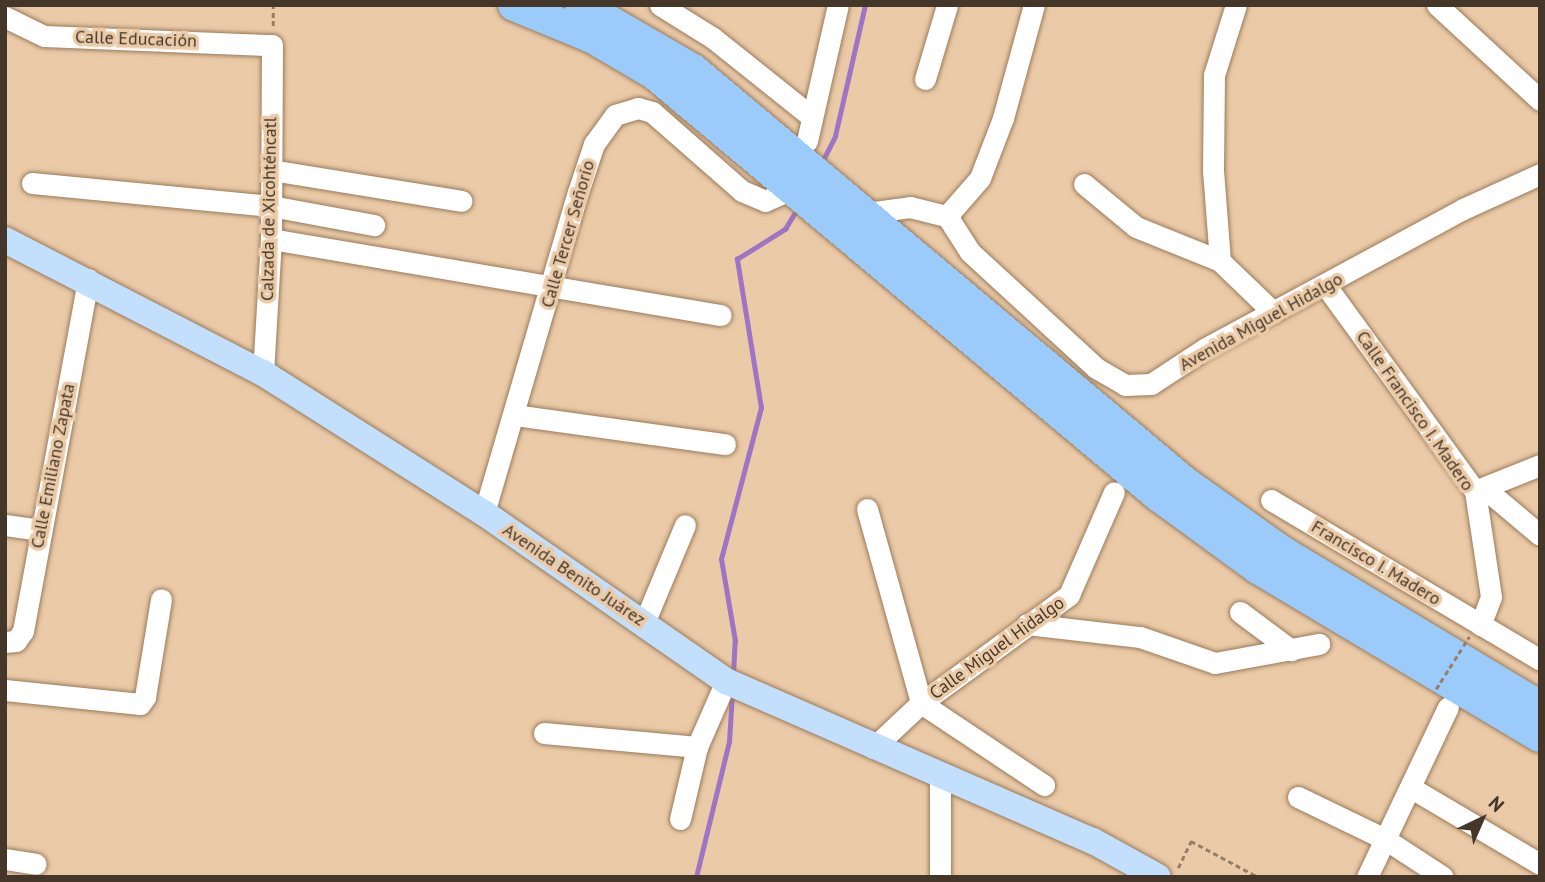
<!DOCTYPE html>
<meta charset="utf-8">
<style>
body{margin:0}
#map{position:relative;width:1545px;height:882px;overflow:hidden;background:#ebcaa7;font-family:"PT Sans",sans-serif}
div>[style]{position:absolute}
.stream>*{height:4.5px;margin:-2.25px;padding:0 2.25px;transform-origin:2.25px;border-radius:2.25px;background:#9f74c4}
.path>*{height:2.5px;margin-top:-1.25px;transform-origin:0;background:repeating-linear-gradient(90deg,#957e66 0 5px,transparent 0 8.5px)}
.roads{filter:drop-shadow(0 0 2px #997b5b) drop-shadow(0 0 2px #997b5b)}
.minor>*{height:21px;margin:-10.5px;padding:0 10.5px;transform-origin:10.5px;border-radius:10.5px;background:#fff}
.major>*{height:26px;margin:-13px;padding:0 13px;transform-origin:13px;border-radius:13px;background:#c2e0fd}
.highway>*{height:32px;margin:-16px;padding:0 16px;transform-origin:16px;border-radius:16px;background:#9acbfb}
.path-bridge>*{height:2.5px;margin-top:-1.25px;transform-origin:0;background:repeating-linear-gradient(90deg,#957e66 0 5px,transparent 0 8.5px)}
span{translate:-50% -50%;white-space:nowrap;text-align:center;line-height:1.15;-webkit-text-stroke:7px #ebcaa7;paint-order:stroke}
.street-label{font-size:18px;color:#443729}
.frame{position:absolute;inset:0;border:7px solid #443729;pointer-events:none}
.north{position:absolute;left:1447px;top:784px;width:70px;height:70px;-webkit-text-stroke:5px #ebcaa7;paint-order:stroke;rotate:44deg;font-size:19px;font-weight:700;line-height:28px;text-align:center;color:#443729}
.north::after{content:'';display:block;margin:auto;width:24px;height:32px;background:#443729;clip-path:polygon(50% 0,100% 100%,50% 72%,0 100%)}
</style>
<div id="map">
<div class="stream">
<div style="left:822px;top:162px;width:29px;rotate:-63deg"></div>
<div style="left:835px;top:136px;width:134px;rotate:-77.1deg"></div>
<div style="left:733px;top:674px;width:33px;rotate:-87deg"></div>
<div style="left:735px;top:641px;width:83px;rotate:-99.7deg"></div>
<div style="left:721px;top:559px;width:156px;rotate:-75.2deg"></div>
<div style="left:761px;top:408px;width:151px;rotate:-99.2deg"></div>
<div style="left:737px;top:259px;width:57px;rotate:-32deg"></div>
<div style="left:785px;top:229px;width:26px;rotate:-59deg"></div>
<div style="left:696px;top:877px;width:139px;rotate:-76.3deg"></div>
<div style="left:729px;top:742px;width:49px;rotate:-86.5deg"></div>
</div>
<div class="path">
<div style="left:273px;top:26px;width:21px;rotate:-90deg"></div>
<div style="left:1178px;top:868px;width:30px;rotate:-64deg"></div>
<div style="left:1191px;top:841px;width:76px;rotate:28.2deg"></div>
</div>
<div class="roads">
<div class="minor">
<div style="left:660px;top:5px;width:62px;rotate:31.9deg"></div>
<div style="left:713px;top:38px;width:127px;rotate:38.6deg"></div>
<div style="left:1437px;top:5px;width:140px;rotate:42.7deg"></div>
<div style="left:5px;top:17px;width:43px;rotate:26deg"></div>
<div style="left:44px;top:36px;width:228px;rotate:2.3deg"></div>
<div style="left:272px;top:45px;width:194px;rotate:90.3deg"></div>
<div style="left:271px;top:239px;width:134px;rotate:93.4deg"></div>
<div style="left:925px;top:79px;width:77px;rotate:-73.4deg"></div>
<div style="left:807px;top:141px;width:139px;rotate:-77.2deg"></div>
<div style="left:271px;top:170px;width:193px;rotate:9.2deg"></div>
<div style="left:32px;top:183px;width:240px;rotate:5.5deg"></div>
<div style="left:271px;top:206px;width:105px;rotate:10.5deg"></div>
<div style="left:1084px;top:184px;width:67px;rotate:39.6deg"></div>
<div style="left:1136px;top:227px;width:91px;rotate:22deg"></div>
<div style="left:1220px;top:261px;width:74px;rotate:43.9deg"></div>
<div style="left:867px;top:213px;width:43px;rotate:-7.9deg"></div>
<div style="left:910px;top:207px;width:38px;rotate:14deg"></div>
<div style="left:947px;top:216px;width:43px;rotate:57.4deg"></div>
<div style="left:970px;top:252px;width:171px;rotate:42.6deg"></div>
<div style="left:1096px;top:368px;width:34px;rotate:30deg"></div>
<div style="left:1125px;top:385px;width:26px;rotate:-2deg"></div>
<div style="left:1151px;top:384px;width:66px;rotate:-33.2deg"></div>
<div style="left:1206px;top:348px;width:292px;rotate:-28.4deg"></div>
<div style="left:1463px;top:209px;width:85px;rotate:-24.4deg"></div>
<div style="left:947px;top:216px;width:50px;rotate:-49deg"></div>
<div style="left:980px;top:178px;width:64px;rotate:-69deg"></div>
<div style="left:1003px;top:118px;width:117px;rotate:-74.7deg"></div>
<div style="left:271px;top:239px;width:456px;rotate:9.6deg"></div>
<div style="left:1220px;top:261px;width:90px;rotate:-94.4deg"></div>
<div style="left:1213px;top:171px;width:96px;rotate:-89.4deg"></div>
<div style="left:1214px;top:75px;width:73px;rotate:-72.6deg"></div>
<div style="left:1326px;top:286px;width:253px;rotate:54deg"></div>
<div style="left:1475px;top:491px;width:107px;rotate:81.4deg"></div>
<div style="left:1491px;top:597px;width:30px;rotate:111deg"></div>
<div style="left:515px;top:415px;width:212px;rotate:7.9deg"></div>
<div style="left:1484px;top:488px;width:73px;rotate:40deg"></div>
<div style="left:1475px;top:491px;width:70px;rotate:-21.8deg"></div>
<div style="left:1271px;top:500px;width:313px;rotate:30.7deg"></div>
<div style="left:867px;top:509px;width:201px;rotate:74.4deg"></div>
<div style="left:921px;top:703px;width:148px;rotate:33.7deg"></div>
<div style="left:484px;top:513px;width:334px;rotate:-73.7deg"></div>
<div style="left:578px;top:192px;width:51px;rotate:-71.6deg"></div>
<div style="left:594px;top:144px;width:36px;rotate:-54deg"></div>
<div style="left:615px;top:115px;width:24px;rotate:-17deg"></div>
<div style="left:638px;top:108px;width:15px;rotate:16deg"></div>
<div style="left:652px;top:112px;width:120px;rotate:41.3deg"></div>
<div style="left:742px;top:191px;width:25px;rotate:23deg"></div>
<div style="left:765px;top:201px;width:20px;rotate:-24deg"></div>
<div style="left:5px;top:525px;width:36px;rotate:8deg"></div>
<div style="left:1240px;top:612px;width:64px;rotate:36.7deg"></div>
<div style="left:644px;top:623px;width:106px;rotate:-67.3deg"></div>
<div style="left:1027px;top:624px;width:114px;rotate:6.6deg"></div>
<div style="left:1140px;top:637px;width:79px;rotate:19.1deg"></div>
<div style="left:1215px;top:663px;width:106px;rotate:-10.4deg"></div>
<div style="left:5px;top:642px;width:11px;rotate:-5deg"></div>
<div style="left:16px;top:641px;width:12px;rotate:-55deg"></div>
<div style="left:23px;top:631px;width:358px;rotate:-79.5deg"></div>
<div style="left:5px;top:690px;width:136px;rotate:5.9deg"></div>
<div style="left:140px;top:704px;width:9px;rotate:-54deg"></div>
<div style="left:145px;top:697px;width:99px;rotate:-80.7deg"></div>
<div style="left:544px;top:733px;width:154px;rotate:5.2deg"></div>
<div style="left:873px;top:748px;width:66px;rotate:-43.2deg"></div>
<div style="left:921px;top:703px;width:183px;rotate:-36.1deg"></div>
<div style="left:1069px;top:595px;width:112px;rotate:-66.4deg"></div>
<div style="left:940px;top:776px;width:101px;rotate:90deg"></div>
<div style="left:1413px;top:789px;width:147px;rotate:30.6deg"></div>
<div style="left:1298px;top:797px;width:97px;rotate:25.8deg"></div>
<div style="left:1385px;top:839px;width:69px;rotate:33.2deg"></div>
<div style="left:680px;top:819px;width:74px;rotate:-76.7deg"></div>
<div style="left:697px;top:747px;width:72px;rotate:-66.3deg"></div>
<div style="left:5px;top:859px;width:31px;rotate:9deg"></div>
<div style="left:1367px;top:877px;width:188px;rotate:-64.5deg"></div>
</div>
<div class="major">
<div style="left:5px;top:240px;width:290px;rotate:27.3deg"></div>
<div style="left:263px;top:373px;width:262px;rotate:32.4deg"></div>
<div style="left:484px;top:513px;width:295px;rotate:34.8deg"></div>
<div style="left:726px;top:681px;width:400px;rotate:23.6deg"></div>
<div style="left:1093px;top:841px;width:74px;rotate:29deg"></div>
</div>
<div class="highway">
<div style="left:514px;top:5px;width:84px;rotate:22.3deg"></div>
<div style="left:592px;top:37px;width:73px;rotate:30.4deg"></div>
<div style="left:655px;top:74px;width:656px;rotate:39.93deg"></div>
<div style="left:1158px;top:495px;width:124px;rotate:36.1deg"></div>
<div style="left:1258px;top:568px;width:328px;rotate:30.8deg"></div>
<div style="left:581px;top:5px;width:129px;rotate:30.1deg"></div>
<div style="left:693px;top:70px;width:641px;rotate:40deg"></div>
<div style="left:1184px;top:482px;width:120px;rotate:35.5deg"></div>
<div style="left:1282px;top:552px;width:301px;rotate:31deg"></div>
</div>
</div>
<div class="path-bridge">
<div style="left:1436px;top:689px;width:62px;rotate:-57.6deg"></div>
</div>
<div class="street-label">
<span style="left:136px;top:39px;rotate:2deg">Calle Educación</span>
<span style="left:269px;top:209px;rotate:-89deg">Calzada de Xicohténcatl</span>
<span style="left:568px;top:234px;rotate:-74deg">Calle Tercer Señorío</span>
<span style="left:1261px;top:322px;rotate:-29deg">Avenida Miguel Hidalgo</span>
<span style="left:1415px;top:411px;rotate:55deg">Calle Francisco I. Madero</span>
<span style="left:53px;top:466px;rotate:-79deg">Calle Emiliano Zapata</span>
<span style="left:1376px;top:563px;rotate:31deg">Francisco I. Madero</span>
<span style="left:574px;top:575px;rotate:34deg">Avenida Benito Juárez</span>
<span style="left:997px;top:648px;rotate:-36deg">Calle Miguel Hidalgo</span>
</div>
<div class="frame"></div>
<div class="north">N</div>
</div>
